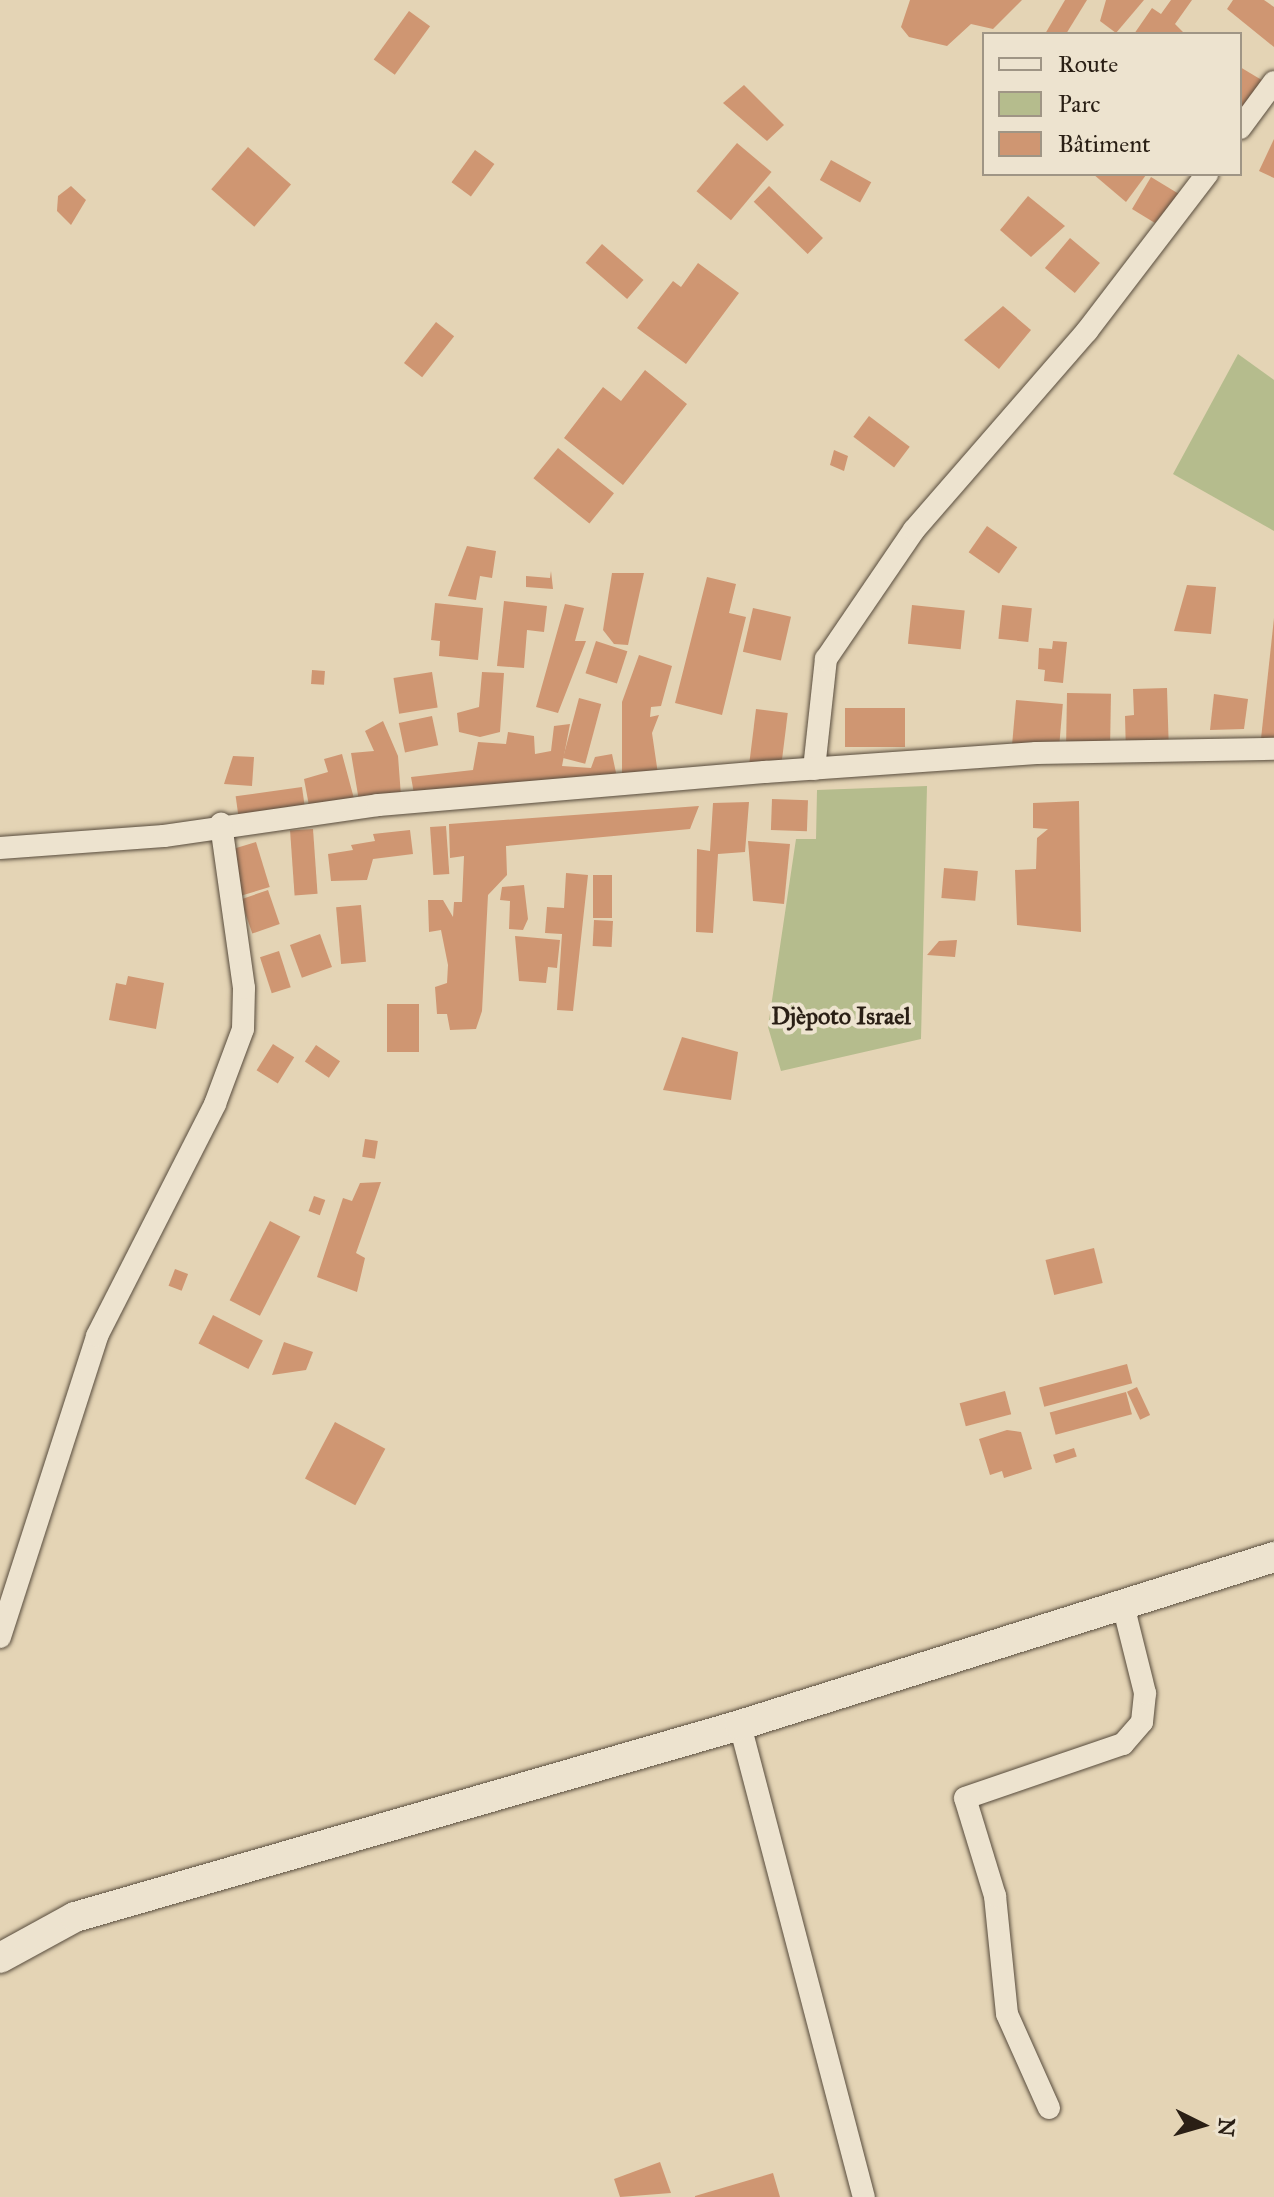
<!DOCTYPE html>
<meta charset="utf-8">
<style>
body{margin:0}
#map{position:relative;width:1274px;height:2197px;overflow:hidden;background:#e4d4b5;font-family:"IM FELL Great Primer",serif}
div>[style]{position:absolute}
.green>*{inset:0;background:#b5bc8d}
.building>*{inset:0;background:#cf9672;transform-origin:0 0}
.roads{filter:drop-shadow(0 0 2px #584c3d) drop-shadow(0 0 2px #584c3d)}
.street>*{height:22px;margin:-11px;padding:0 11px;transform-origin:11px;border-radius:11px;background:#ede3cf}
.secondary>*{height:30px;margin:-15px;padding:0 15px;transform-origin:15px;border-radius:15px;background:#ede3cf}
span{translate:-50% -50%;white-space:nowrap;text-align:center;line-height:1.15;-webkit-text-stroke:8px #ede3cf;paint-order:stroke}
.neighbourhood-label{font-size:24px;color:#2a1f15;font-weight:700}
.legend{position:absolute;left:982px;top:32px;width:260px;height:144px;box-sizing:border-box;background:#ede3cf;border:2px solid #9f9585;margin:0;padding:10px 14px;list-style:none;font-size:24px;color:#2a1f15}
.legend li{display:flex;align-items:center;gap:16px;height:40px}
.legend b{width:40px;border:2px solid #9f9585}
.north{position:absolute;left:1162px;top:2085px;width:80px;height:80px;-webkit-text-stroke:6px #ede3cf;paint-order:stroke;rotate:95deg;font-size:22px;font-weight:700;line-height:32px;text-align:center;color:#2a1f15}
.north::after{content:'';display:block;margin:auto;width:28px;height:36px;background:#2a1f15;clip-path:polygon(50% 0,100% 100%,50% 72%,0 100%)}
</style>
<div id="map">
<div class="green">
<div style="clip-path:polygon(1238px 354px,1274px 380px,1274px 531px,1173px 474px)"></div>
<div style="clip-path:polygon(927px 786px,921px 1039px,781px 1071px,768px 1027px,796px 839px,816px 839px,817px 790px)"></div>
</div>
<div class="building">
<div style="clip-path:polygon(910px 0,1022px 0,993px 29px,971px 24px,947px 46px,909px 37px,901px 27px)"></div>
<div style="clip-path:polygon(1065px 0,1087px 0,1066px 34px,1045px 34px)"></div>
<div style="clip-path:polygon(1106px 0,1144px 0,1116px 33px,1100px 21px)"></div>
<div style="clip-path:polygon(1171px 0,1192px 0,1175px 24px,1185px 34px,1134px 34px,1152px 8px,1161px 14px)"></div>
<div style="clip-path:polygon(1233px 0,1264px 0,1274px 7px,1274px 47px,1227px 9px)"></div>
<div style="left:409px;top:11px;width:26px;height:60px;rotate:36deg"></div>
<div style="clip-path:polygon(1240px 67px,1265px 82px,1240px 111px)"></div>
<div style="clip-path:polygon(744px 85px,784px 125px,767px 141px,723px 103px)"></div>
<div style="clip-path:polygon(1274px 139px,1274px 178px,1259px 171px)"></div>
<div style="left:737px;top:143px;width:45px;height:63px;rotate:40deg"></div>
<div style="left:248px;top:147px;width:57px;height:56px;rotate:41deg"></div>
<div style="left:475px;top:150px;width:24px;height:40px;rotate:36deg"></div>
<div style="left:831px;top:160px;width:46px;height:23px;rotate:29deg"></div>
<div style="clip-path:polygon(1093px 174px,1144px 174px,1146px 175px,1126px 202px)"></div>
<div style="clip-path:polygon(1151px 177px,1179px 194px,1155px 223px,1132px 209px)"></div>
<div style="clip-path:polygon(71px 186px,86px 200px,71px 225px,57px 211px,58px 196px)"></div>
<div style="left:769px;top:186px;width:75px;height:22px;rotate:44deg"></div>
<div style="clip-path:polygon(1028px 196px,1065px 226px,1031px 257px,1000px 230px)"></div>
<div style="left:1070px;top:238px;width:39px;height:39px;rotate:40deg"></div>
<div style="left:602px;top:244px;width:55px;height:25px;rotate:41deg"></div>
<div style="clip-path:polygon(698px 263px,739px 293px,686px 364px,637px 328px,673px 281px,681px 287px)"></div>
<div style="clip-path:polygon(1003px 306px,1031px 330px,999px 369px,964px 340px)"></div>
<div style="left:436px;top:322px;width:23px;height:52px;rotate:38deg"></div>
<div style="clip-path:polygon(645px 370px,687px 404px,623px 485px,564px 438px,603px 387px,621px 401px)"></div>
<div style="left:869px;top:416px;width:51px;height:26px;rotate:37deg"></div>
<div style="left:558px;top:448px;width:72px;height:39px;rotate:39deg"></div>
<div style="clip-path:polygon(834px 450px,848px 456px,844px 471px,830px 465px)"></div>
<div style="left:987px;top:526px;width:37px;height:32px;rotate:35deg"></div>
<div style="clip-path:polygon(467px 546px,496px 551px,492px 578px,480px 576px,476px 600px,448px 596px)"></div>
<div style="clip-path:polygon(551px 571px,553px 589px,526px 587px,526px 576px,550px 578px)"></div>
<div style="clip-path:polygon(612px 573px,644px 573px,628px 645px,614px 644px,603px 630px)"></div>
<div style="clip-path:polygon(707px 577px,736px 584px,729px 613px,746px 617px,722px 715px,675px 703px)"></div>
<div style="clip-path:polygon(1187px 585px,1216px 587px,1211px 634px,1174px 631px)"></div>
<div style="clip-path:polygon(504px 601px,547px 606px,544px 632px,527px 630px,524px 668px,497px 666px)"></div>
<div style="clip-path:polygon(435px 603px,483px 608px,478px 660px,439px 656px,440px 641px,431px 640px)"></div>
<div style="clip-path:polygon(565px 604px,584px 608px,575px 641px,586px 641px,558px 713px,536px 707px)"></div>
<div style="left:912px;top:605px;width:53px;height:39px;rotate:6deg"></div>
<div style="left:1002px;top:605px;width:30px;height:34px;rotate:6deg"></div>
<div style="left:753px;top:608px;width:39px;height:45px;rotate:13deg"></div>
<div style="clip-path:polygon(1274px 618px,1274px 749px,1260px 748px)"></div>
<div style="left:596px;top:641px;width:33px;height:34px;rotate:18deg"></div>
<div style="clip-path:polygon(1053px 641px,1067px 642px,1063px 683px,1044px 681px,1045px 670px,1038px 669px,1039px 648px,1052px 649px)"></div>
<div style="clip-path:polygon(639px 655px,672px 666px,661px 706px,651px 707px,650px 717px,659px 715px,652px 733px,658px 774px,622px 781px,622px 702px)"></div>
<div style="left:312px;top:670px;width:13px;height:14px;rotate:4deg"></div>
<div style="left:432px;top:672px;width:36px;height:39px;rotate:81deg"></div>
<div style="clip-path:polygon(482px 672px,504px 673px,500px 732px,480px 737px,459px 732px,457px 713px,479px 707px)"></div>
<div style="clip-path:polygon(1167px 688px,1169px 754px,1126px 755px,1125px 716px,1134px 715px,1133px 689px)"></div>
<div style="left:1067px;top:693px;width:44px;height:55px;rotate:1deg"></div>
<div style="clip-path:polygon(1214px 694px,1248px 699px,1244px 729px,1210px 730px)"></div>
<div style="left:579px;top:698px;width:23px;height:62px;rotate:15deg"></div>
<div style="left:1016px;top:700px;width:47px;height:45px;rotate:5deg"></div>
<div style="left:905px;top:708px;width:39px;height:60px;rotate:90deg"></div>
<div style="left:756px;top:709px;width:32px;height:54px;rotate:7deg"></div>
<div style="left:432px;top:716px;width:30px;height:34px;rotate:78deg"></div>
<div style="clip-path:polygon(383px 721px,398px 756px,401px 796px,360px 807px,351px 753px,374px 751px,365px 731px)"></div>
<div style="clip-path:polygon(570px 724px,562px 766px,591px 768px,595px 757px,612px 754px,618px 782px,416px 805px,411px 777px,473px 770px,478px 742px,506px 744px,508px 732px,534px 736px,535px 754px,551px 751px,554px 726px)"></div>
<div style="clip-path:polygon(342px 754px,356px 806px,310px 811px,304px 779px,328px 772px,324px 759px)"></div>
<div style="clip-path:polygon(233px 756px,254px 757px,252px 786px,224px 784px)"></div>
<div style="left:302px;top:787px;width:27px;height:67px;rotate:82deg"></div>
<div style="left:772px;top:799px;width:36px;height:31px;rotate:2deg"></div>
<div style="clip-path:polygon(1079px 801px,1081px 932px,1017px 925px,1015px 870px,1036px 869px,1037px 838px,1048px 829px,1033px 828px,1033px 803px)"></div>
<div style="clip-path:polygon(749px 802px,745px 852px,718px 854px,713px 933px,696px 932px,697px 849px,710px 851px,713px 803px)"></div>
<div style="clip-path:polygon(699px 806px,690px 829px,506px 846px,507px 875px,488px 895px,482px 1011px,476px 1029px,450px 1030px,447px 1014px,437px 1014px,435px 987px,447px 983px,448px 965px,441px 930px,429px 932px,428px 900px,443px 900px,453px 917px,454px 902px,462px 902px,464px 856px,450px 858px,449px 824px)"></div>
<div style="left:446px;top:826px;width:48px;height:16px;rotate:86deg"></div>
<div style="left:313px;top:829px;width:65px;height:23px;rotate:86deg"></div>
<div style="clip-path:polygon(410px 830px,413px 854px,373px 859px,367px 880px,331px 881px,328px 854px,353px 850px,351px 845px,375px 841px,373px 834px)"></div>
<div style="clip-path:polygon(748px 841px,790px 844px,784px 904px,753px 901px)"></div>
<div style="left:256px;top:842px;width:47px;height:31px;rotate:73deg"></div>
<div style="left:944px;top:868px;width:34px;height:30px;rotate:5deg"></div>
<div style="clip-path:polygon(566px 873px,588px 875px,573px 1011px,557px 1010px,562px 934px,545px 933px,547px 907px,564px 908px)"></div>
<div style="left:593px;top:875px;width:19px;height:43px"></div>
<div style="clip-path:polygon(524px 885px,528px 919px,523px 930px,509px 929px,510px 901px,500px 900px,502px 887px)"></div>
<div style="left:268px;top:890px;width:36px;height:29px;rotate:71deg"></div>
<div style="left:361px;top:905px;width:57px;height:25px;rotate:85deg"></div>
<div style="left:594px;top:920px;width:19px;height:26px;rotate:3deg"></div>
<div style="left:320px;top:934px;width:35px;height:32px;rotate:70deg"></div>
<div style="clip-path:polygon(515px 936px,560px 940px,557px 968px,548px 967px,546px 983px,519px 981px)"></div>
<div style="clip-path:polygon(957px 940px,955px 957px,927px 955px,939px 941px)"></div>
<div style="left:279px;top:951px;width:38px;height:20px;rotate:72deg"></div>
<div style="clip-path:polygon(128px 976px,164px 983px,156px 1029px,109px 1020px,116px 983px,126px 985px)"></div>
<div style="left:387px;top:1004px;width:32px;height:48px"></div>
<div style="clip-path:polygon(682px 1037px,738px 1052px,731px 1100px,663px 1090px)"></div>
<div style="left:273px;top:1044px;width:25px;height:31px;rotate:32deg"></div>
<div style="left:316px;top:1045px;width:29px;height:20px;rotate:34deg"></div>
<div style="left:365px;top:1139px;width:13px;height:18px;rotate:9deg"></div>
<div style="clip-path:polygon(381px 1182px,356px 1253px,365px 1258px,357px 1292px,317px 1277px,343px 1198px,352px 1201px,360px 1183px)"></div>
<div style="left:314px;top:1196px;width:12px;height:16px;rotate:20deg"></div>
<div style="left:270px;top:1221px;width:34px;height:89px;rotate:27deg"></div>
<div style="left:1094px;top:1248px;width:36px;height:50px;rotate:76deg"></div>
<div style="left:175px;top:1269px;width:14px;height:18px;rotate:21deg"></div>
<div style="left:213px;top:1315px;width:56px;height:32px;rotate:27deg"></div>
<div style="clip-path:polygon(284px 1342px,313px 1352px,306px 1370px,272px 1375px)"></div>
<div style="left:1127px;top:1364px;width:20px;height:91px;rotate:75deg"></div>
<div style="left:1137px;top:1387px;width:31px;height:11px;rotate:65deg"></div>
<div style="left:1005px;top:1391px;width:24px;height:47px;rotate:75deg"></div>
<div style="left:1126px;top:1392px;width:23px;height:79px;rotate:75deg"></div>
<div style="left:335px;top:1422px;width:57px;height:64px;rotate:28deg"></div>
<div style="clip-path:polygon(1007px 1430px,1021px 1432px,1032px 1469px,1004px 1478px,1002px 1471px,990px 1475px,979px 1439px)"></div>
<div style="left:1074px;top:1448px;width:9px;height:22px;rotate:72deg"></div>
<div style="clip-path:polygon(660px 2162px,671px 2193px,620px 2197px,614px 2179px)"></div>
<div style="clip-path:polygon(773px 2173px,780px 2197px,695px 2197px,695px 2196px)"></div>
</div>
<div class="roads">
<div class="street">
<div style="left:1240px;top:128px;width:57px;rotate:-53.5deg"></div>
<div style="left:814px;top:769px;width:111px;rotate:-83.8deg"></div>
<div style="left:826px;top:659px;width:156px;rotate:-55.7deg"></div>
<div style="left:914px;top:530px;width:264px;rotate:-49deg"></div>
<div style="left:1087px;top:331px;width:198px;rotate:-52.6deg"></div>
<div style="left:0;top:848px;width:164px;rotate:-4.2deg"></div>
<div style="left:164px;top:836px;width:216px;rotate:-8.2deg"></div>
<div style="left:378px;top:805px;width:388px;rotate:-4.9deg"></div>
<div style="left:765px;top:772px;width:272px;rotate:-4deg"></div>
<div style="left:1036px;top:753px;width:238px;rotate:-1deg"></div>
<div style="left:0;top:1637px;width:316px;rotate:-72.1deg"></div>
<div style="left:97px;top:1336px;width:260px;rotate:-63deg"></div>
<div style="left:215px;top:1104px;width:80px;rotate:-69.5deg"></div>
<div style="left:243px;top:1029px;width:41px;rotate:-88.6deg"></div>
<div style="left:244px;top:988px;width:166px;rotate:-98deg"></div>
<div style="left:740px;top:1725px;width:488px;rotate:75.3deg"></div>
<div style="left:1049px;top:2108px;width:103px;rotate:-114.1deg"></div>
<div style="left:1007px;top:2014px;width:119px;rotate:-95.8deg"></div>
<div style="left:995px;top:1896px;width:102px;rotate:-107deg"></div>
<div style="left:965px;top:1798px;width:167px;rotate:-18.9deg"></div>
<div style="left:1123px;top:1744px;width:29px;rotate:-49deg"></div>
<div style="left:1142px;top:1722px;width:29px;rotate:-84deg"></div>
<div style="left:1145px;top:1693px;width:91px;rotate:-104deg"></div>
</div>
<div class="secondary">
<div style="left:0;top:1958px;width:85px;rotate:-28.7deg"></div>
<div style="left:75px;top:1917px;width:692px;rotate:-16.1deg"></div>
<div style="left:740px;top:1725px;width:560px;rotate:-17.46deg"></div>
</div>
</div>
<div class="neighbourhood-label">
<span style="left:841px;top:1017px">Djèpoto Israel</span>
</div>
<ul class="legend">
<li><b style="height:10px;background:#ede3cf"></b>Route</li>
<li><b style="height:22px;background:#b5bc8d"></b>Parc</li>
<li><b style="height:22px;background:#cf9672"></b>Bâtiment</li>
</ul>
<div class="north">N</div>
</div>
